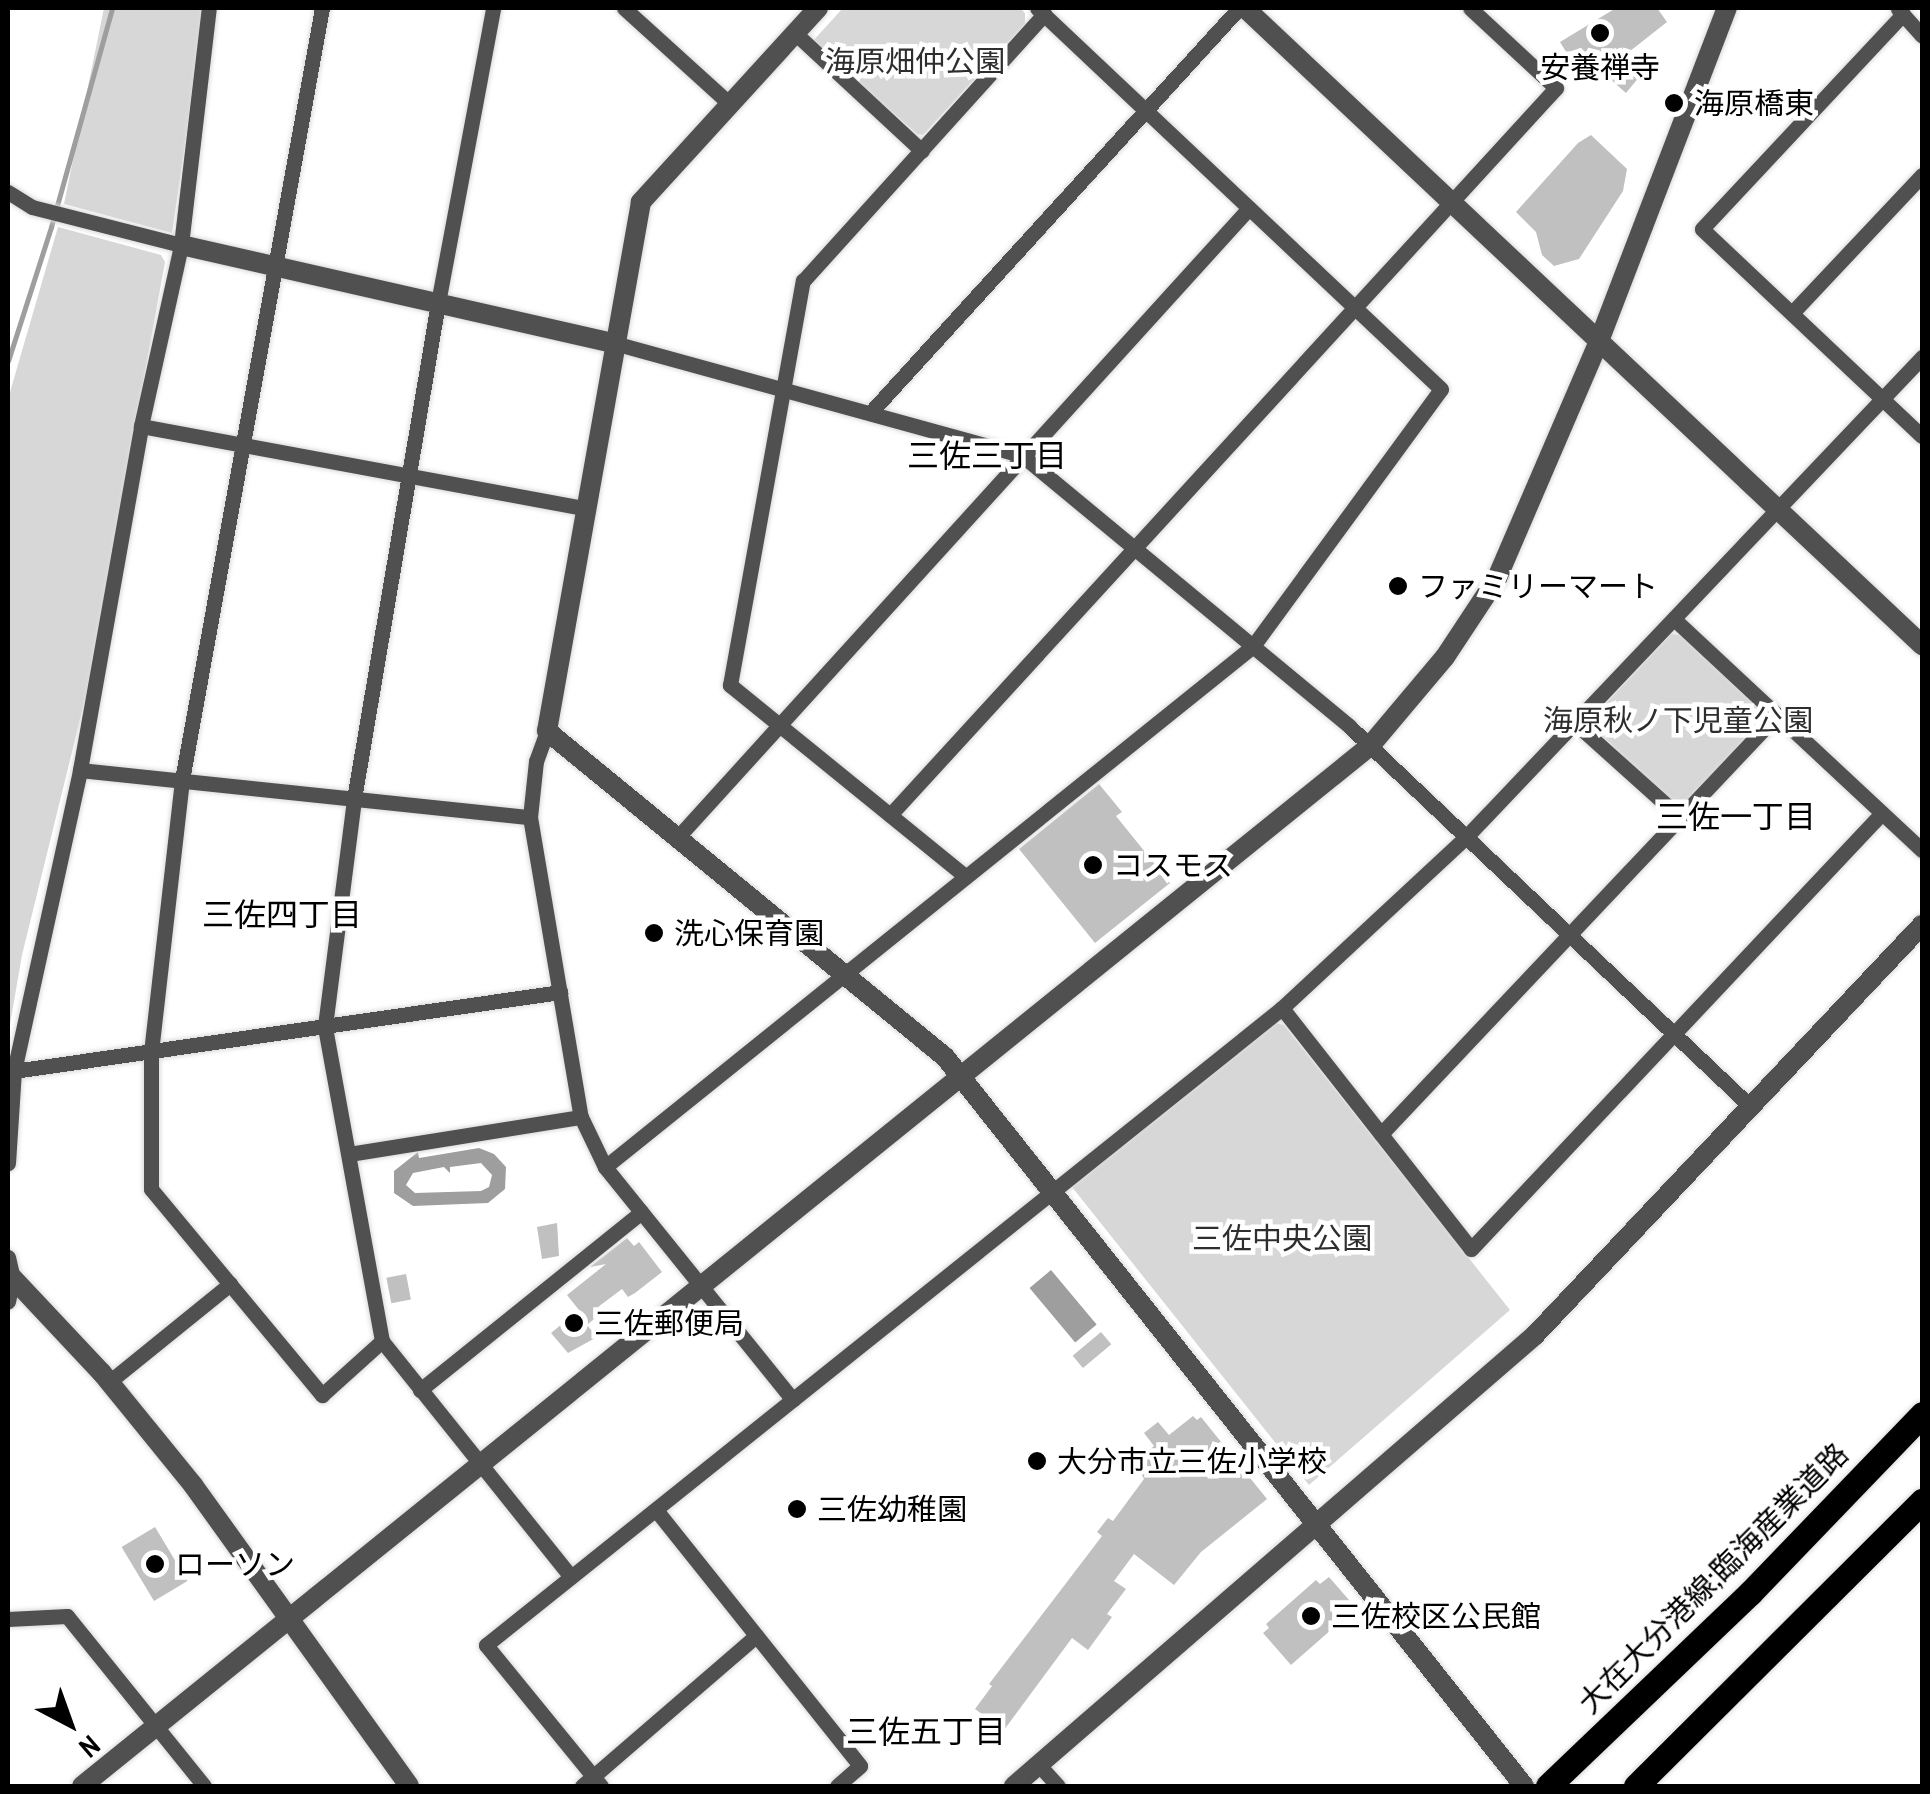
<!DOCTYPE html>
<meta charset="utf-8">
<style>
body{margin:0}
#map{position:relative;width:1930px;height:1794px;overflow:hidden;background:#fff;font-family:"Archivo Narrow","Noto Sans JP",sans-serif}
div>[style]{position:absolute}
.green>*{inset:0;background:#d7d7d7}
.water>*{inset:0;background:#9e9e9e;transform-origin:0 0}
.stream>*{height:5px;margin:-2.5px;padding:0 2.5px;transform-origin:2.5px;border-radius:2.5px;background:#9e9e9e}
.building>*{inset:0;background:#c0c0c0;transform-origin:0 0}
.roads{filter:drop-shadow(0 0 2px #dbdbdb) drop-shadow(0 0 2px #dbdbdb)}
.minor>*{height:15px;margin:-7.5px;padding:0 7.5px;transform-origin:7.5px;border-radius:7.5px;background:#505050}
.tertiary>*{height:20px;margin:-10px;padding:0 10px;transform-origin:10px;border-radius:10px;background:#505050}
.primary>*{height:25px;margin:-12.5px;padding:0 12.5px;transform-origin:12.5px;border-radius:12.5px;background:#000}
.dots>*{width:28px;height:28px;translate:-50% -50%;box-sizing:border-box;border:5px solid #fff;border-radius:50%}
span{translate:-50% -50%;white-space:nowrap;text-align:center;line-height:1.15;-webkit-text-stroke:9px #fff;paint-order:stroke}
.park-label{font-size:30px;color:#2e2e2e}
.poi-label{font-size:30px;color:#000}
.left{translate:0 -50%;text-align:left}
.street-label{font-size:30px;color:#000}
.neighbourhood-label{font-size:32px;color:#000}
.frame{position:absolute;inset:0;border:10px solid #000;pointer-events:none}
.north{position:absolute;left:20px;top:1674px;width:100px;height:100px;-webkit-text-stroke:8px #fff;paint-order:stroke;rotate:139deg;font-size:28px;font-weight:700;line-height:40px;text-align:center;color:#000}
.north::after{content:'';display:block;margin:auto;width:35px;height:45px;background:#000;clip-path:polygon(50% 0,100% 100%,50% 72%,0 100%)}
</style>
<div id="map">
<div class="green">
<div style="clip-path:polygon(104px 8px,205px 8px,172px 233px,64px 204px)"></div>
<div style="clip-path:polygon(843px 8px,1020px 8px,1025px 13px,1025px 24px,923px 135px,917px 134px,812px 42px)"></div>
<div style="clip-path:polygon(58px 227px,161px 255px,165px 262px,87px 691px,22px 955px,8px 1036px,8px 399px)"></div>
<div style="clip-path:polygon(1671px 634px,1681px 635px,1763px 713px,1762px 722px,1684px 806px,1674px 804px,1593px 727px,1592px 718px)"></div>
<div style="clip-path:polygon(1276px 1023px,1284px 1025px,1510px 1310px,1309px 1485px,1072px 1187px)"></div>
</div>
<div class="water">
<div style="clip-path:polygon(evenodd,479px 1148px,494px 1154px,506px 1167px,505px 1189px,488px 1203px,413px 1206px,394px 1193px,394px 1171px,418px 1152px,419px 1158px,479px 1148px,481px 1163px,492px 1175px,489px 1187px,481px 1191px,415px 1193px,406px 1185px,413px 1173px,444px 1167px,450px 1173px,450px 1167px,481px 1163px)"></div>
<div style="left:1051px;top:1270px;width:71px;height:28px;rotate:50deg"></div>
</div>
<div class="stream">
<div style="left:8px;top:361px;width:141px;rotate:-72.2deg"></div>
<div style="left:51px;top:227px;width:227px;rotate:-74.4deg"></div>
</div>
<div class="building">
<div style="clip-path:polygon(1616px 8px,1657px 8px,1667px 22px,1620px 59px,1640px 76px,1626px 93px,1601px 71px,1584px 81px,1560px 42px)"></div>
<div style="clip-path:polygon(1591px 135px,1627px 169px,1623px 191px,1579px 259px,1554px 266px,1542px 255px,1536px 232px,1516px 212px,1578px 143px)"></div>
<div style="clip-path:polygon(1099px 784px,1122px 812px,1116px 816px,1170px 883px,1095px 943px,1019px 849px)"></div>
<div style="clip-path:polygon(557px 1223px,559px 1256px,542px 1259px,537px 1227px)"></div>
<div style="clip-path:polygon(627px 1238px,634px 1246px,639px 1242px,662px 1272px,635px 1293px,628px 1297px,622px 1289px,598px 1307px,602px 1312px,587px 1325px,597px 1337px,568px 1353px,551px 1333px,579px 1310px,567px 1295px,606px 1264px,590px 1267px)"></div>
<div style="left:406px;top:1274px;width:26px;height:20px;rotate:79deg"></div>
<div style="left:1101px;top:1332px;width:16px;height:37px;rotate:50deg"></div>
<div style="clip-path:polygon(1193px 1416px,1197px 1420px,1201px 1417px,1267px 1499px,1201px 1552px,1174px 1585px,1134px 1554px,1114px 1581px,1126px 1589px,1107px 1614px,1112px 1617px,1088px 1650px,1072px 1638px,1004px 1730px,975px 1709px,992px 1686px,989px 1684px,1102px 1536px,1097px 1532px,1108px 1518px,1113px 1521px,1144px 1479px,1135px 1462px,1154px 1446px,1144px 1433px,1158px 1422px,1169px 1435px)"></div>
<div style="left:155px;top:1527px;width:63px;height:39px;rotate:59deg"></div>
<div style="clip-path:polygon(1329px 1577px,1356px 1608px,1291px 1665px,1263px 1633px,1269px 1628px,1266px 1624px,1316px 1580px,1320px 1584px)"></div>
</div>
<div class="roads">
<div class="minor">
<div style="left:322px;top:8px;width:785px;rotate:100.28deg"></div>
<div style="left:182px;top:780px;width:273px;rotate:96.5deg"></div>
<div style="left:151px;top:1051px;width:138px;rotate:90deg"></div>
<div style="left:151px;top:1189px;width:268px;rotate:50.3deg"></div>
<div style="left:322px;top:1395px;width:81px;rotate:-42deg"></div>
<div style="left:382px;top:1341px;width:302px;rotate:51.3deg"></div>
<div style="left:624px;top:8px;width:143px;rotate:42.2deg"></div>
<div style="left:1898px;top:9px;width:36px;rotate:48deg"></div>
<div style="left:1903px;top:14px;width:294px;rotate:133.1deg"></div>
<div style="left:1702px;top:229px;width:302px;rotate:43.3deg"></div>
<div style="left:795px;top:33px;width:173px;rotate:42.9deg"></div>
<div style="left:8px;top:192px;width:28px;rotate:32deg"></div>
<div style="left:32px;top:207px;width:154px;rotate:14.3deg"></div>
<div style="left:1792px;top:313px;width:190px;rotate:-46.7deg"></div>
<div style="left:614px;top:343px;width:424px;rotate:15.4deg"></div>
<div style="left:1023px;top:456px;width:423px;rotate:39.6deg"></div>
<div style="left:1349px;top:726px;width:554px;rotate:43.46deg"></div>
<div style="left:870px;top:413px;width:548px;rotate:-47.66deg"></div>
<div style="left:141px;top:426px;width:454px;rotate:10.5deg"></div>
<div style="left:1674px;top:619px;width:339px;rotate:43deg"></div>
<div style="left:1575px;top:723px;width:142px;rotate:41.9deg"></div>
<div style="left:547px;top:731px;width:32px;rotate:110deg"></div>
<div style="left:536px;top:761px;width:56px;rotate:96.1deg"></div>
<div style="left:530px;top:817px;width:304px;rotate:80.4deg"></div>
<div style="left:581px;top:1117px;width:55px;rotate:64.4deg"></div>
<div style="left:605px;top:1167px;width:299px;rotate:51.1deg"></div>
<div style="left:80px;top:770px;width:452px;rotate:6deg"></div>
<div style="left:890px;top:815px;width:986px;rotate:-47.51deg"></div>
<div style="left:1556px;top:88px;width:117px;rotate:-137.1deg"></div>
<div style="left:677px;top:838px;width:851px;rotate:-47.76deg"></div>
<div style="left:965px;top:876px;width:303px;rotate:-140.9deg"></div>
<div style="left:730px;top:685px;width:411px;rotate:-79.8deg"></div>
<div style="left:803px;top:281px;width:360px;rotate:-47.9deg"></div>
<div style="left:1282px;top:1008px;width:306px;rotate:51.9deg"></div>
<div style="left:1471px;top:1249px;width:599px;rotate:-46.69deg"></div>
<div style="left:14px;top:1071px;width:552px;rotate:-8.23deg"></div>
<div style="left:1381px;top:1134px;width:577px;rotate:-46.62deg"></div>
<div style="left:349px;top:1154px;width:235px;rotate:-9.1deg"></div>
<div style="left:8px;top:1163px;width:92px;rotate:-86.3deg"></div>
<div style="left:14px;top:1071px;width:308px;rotate:-77.6deg"></div>
<div style="left:80px;top:770px;width:349px;rotate:-79.9deg"></div>
<div style="left:141px;top:426px;width:185px;rotate:-77.5deg"></div>
<div style="left:181px;top:245px;width:239px;rotate:-83.3deg"></div>
<div style="left:605px;top:1167px;width:831px;rotate:-38.8deg"></div>
<div style="left:1253px;top:646px;width:318px;rotate:-53.8deg"></div>
<div style="left:1441px;top:389px;width:555px;rotate:-136.68deg"></div>
<div style="left:8px;top:1257px;width:22px;rotate:77deg"></div>
<div style="left:13px;top:1278px;width:24px;rotate:102deg"></div>
<div style="left:382px;top:1341px;width:320px;rotate:-100.3deg"></div>
<div style="left:325px;top:1026px;width:229px;rotate:-82.7deg"></div>
<div style="left:354px;top:799px;width:503px;rotate:-80.39deg"></div>
<div style="left:438px;top:303px;width:300px;rotate:-79.4deg"></div>
<div style="left:109px;top:1382px;width:156px;rotate:-39deg"></div>
<div style="left:420px;top:1390px;width:284px;rotate:-38.8deg"></div>
<div style="left:656px;top:1510px;width:327px;rotate:51.4deg"></div>
<div style="left:860px;top:1766px;width:30px;rotate:139deg"></div>
<div style="left:8px;top:1619px;width:59px;rotate:-2.9deg"></div>
<div style="left:67px;top:1616px;width:218px;rotate:51.1deg"></div>
<div style="left:1039px;top:1765px;width:28px;rotate:48deg"></div>
<div style="left:582px;top:1786px;width:230px;rotate:-40.8deg"></div>
<div style="left:601px;top:1786px;width:182px;rotate:-129.2deg"></div>
<div style="left:486px;top:1645px;width:1020px;rotate:-38.67deg"></div>
<div style="left:1282px;top:1008px;width:251px;rotate:-42.9deg"></div>
<div style="left:1466px;top:837px;width:662px;rotate:-46.47deg"></div>
</div>
<div class="tertiary">
<div style="left:818px;top:8px;width:263px;rotate:132.4deg"></div>
<div style="left:641px;top:202px;width:537px;rotate:100.08deg"></div>
<div style="left:547px;top:731px;width:514px;rotate:39.32deg"></div>
<div style="left:945px;top:1057px;width:931px;rotate:51.54deg"></div>
<div style="left:1245px;top:8px;width:930px;rotate:43.26deg"></div>
<div style="left:181px;top:245px;width:444px;rotate:12.8deg"></div>
<div style="left:8px;top:1273px;width:137px;rotate:46.8deg"></div>
<div style="left:102px;top:1373px;width:144px;rotate:50.9deg"></div>
<div style="left:193px;top:1485px;width:370px;rotate:54.3deg"></div>
<div style="left:82px;top:1786px;width:1655px;rotate:-38.92deg"></div>
<div style="left:1370px;top:746px;width:116px;rotate:-49.9deg"></div>
<div style="left:1445px;top:657px;width:95px;rotate:-56.6deg"></div>
<div style="left:1497px;top:578px;width:258px;rotate:-66.7deg"></div>
<div style="left:1599px;top:341px;width:357px;rotate:-69deg"></div>
<div style="left:1014px;top:1786px;width:689px;rotate:-40.88deg"></div>
<div style="left:1535px;top:1335px;width:564px;rotate:-46.65deg"></div>
</div>
<div class="primary">
<div style="left:1548px;top:1786px;width:279px;rotate:-43.7deg"></div>
<div style="left:1750px;top:1593px;width:248px;rotate:-46.1deg"></div>
<div style="left:1636px;top:1786px;width:404px;rotate:-44.9deg"></div>
</div>
</div>
<div class="dots">
<div style="left:1600px;top:33px;background:#000"></div>
<div style="left:1674px;top:103px;background:#000"></div>
<div style="left:1398px;top:586px;background:#000"></div>
<div style="left:1093px;top:865px;background:#000"></div>
<div style="left:654px;top:933px;background:#000"></div>
<div style="left:574px;top:1323px;background:#000"></div>
<div style="left:1037px;top:1461px;background:#000"></div>
<div style="left:797px;top:1509px;background:#000"></div>
<div style="left:155px;top:1564px;background:#000"></div>
<div style="left:1311px;top:1616px;background:#000"></div>
</div>
<div class="park-label">
<span style="left:915px;top:61px">海原畑仲公園</span>
<span style="left:1678px;top:720px">海原秋ノ下児童公園</span>
<span style="left:1282px;top:1238px">三佐中央公園</span>
</div>
<div class="poi-label">
<span style="left:1600px;top:67px">安養禅寺</span>
<span class="left" style="left:1694px;top:103px">海原橋東</span>
<span class="left" style="left:1418px;top:586px">ファミリーマート</span>
<span class="left" style="left:1113px;top:865px">コスモス</span>
<span class="left" style="left:674px;top:933px">洗心保育園</span>
<span class="left" style="left:594px;top:1323px">三佐郵便局</span>
<span class="left" style="left:1057px;top:1461px">大分市立三佐小学校</span>
<span class="left" style="left:817px;top:1509px">三佐幼稚園</span>
<span class="left" style="left:175px;top:1564px">ローソン</span>
<span class="left" style="left:1331px;top:1616px">三佐校区公民館</span>
</div>
<div class="street-label">
<span style="left:1713px;top:1578px;rotate:-45deg">大在大分港線;臨海産業道路</span>
</div>
<div class="neighbourhood-label">
<span style="left:987px;top:456px">三佐三丁目</span>
<span style="left:1736px;top:817px">三佐一丁目</span>
<span style="left:282px;top:915px">三佐四丁目</span>
<span style="left:926px;top:1732px">三佐五丁目</span>
</div>
<div class="frame"></div>
<div class="north">N</div>
</div>
